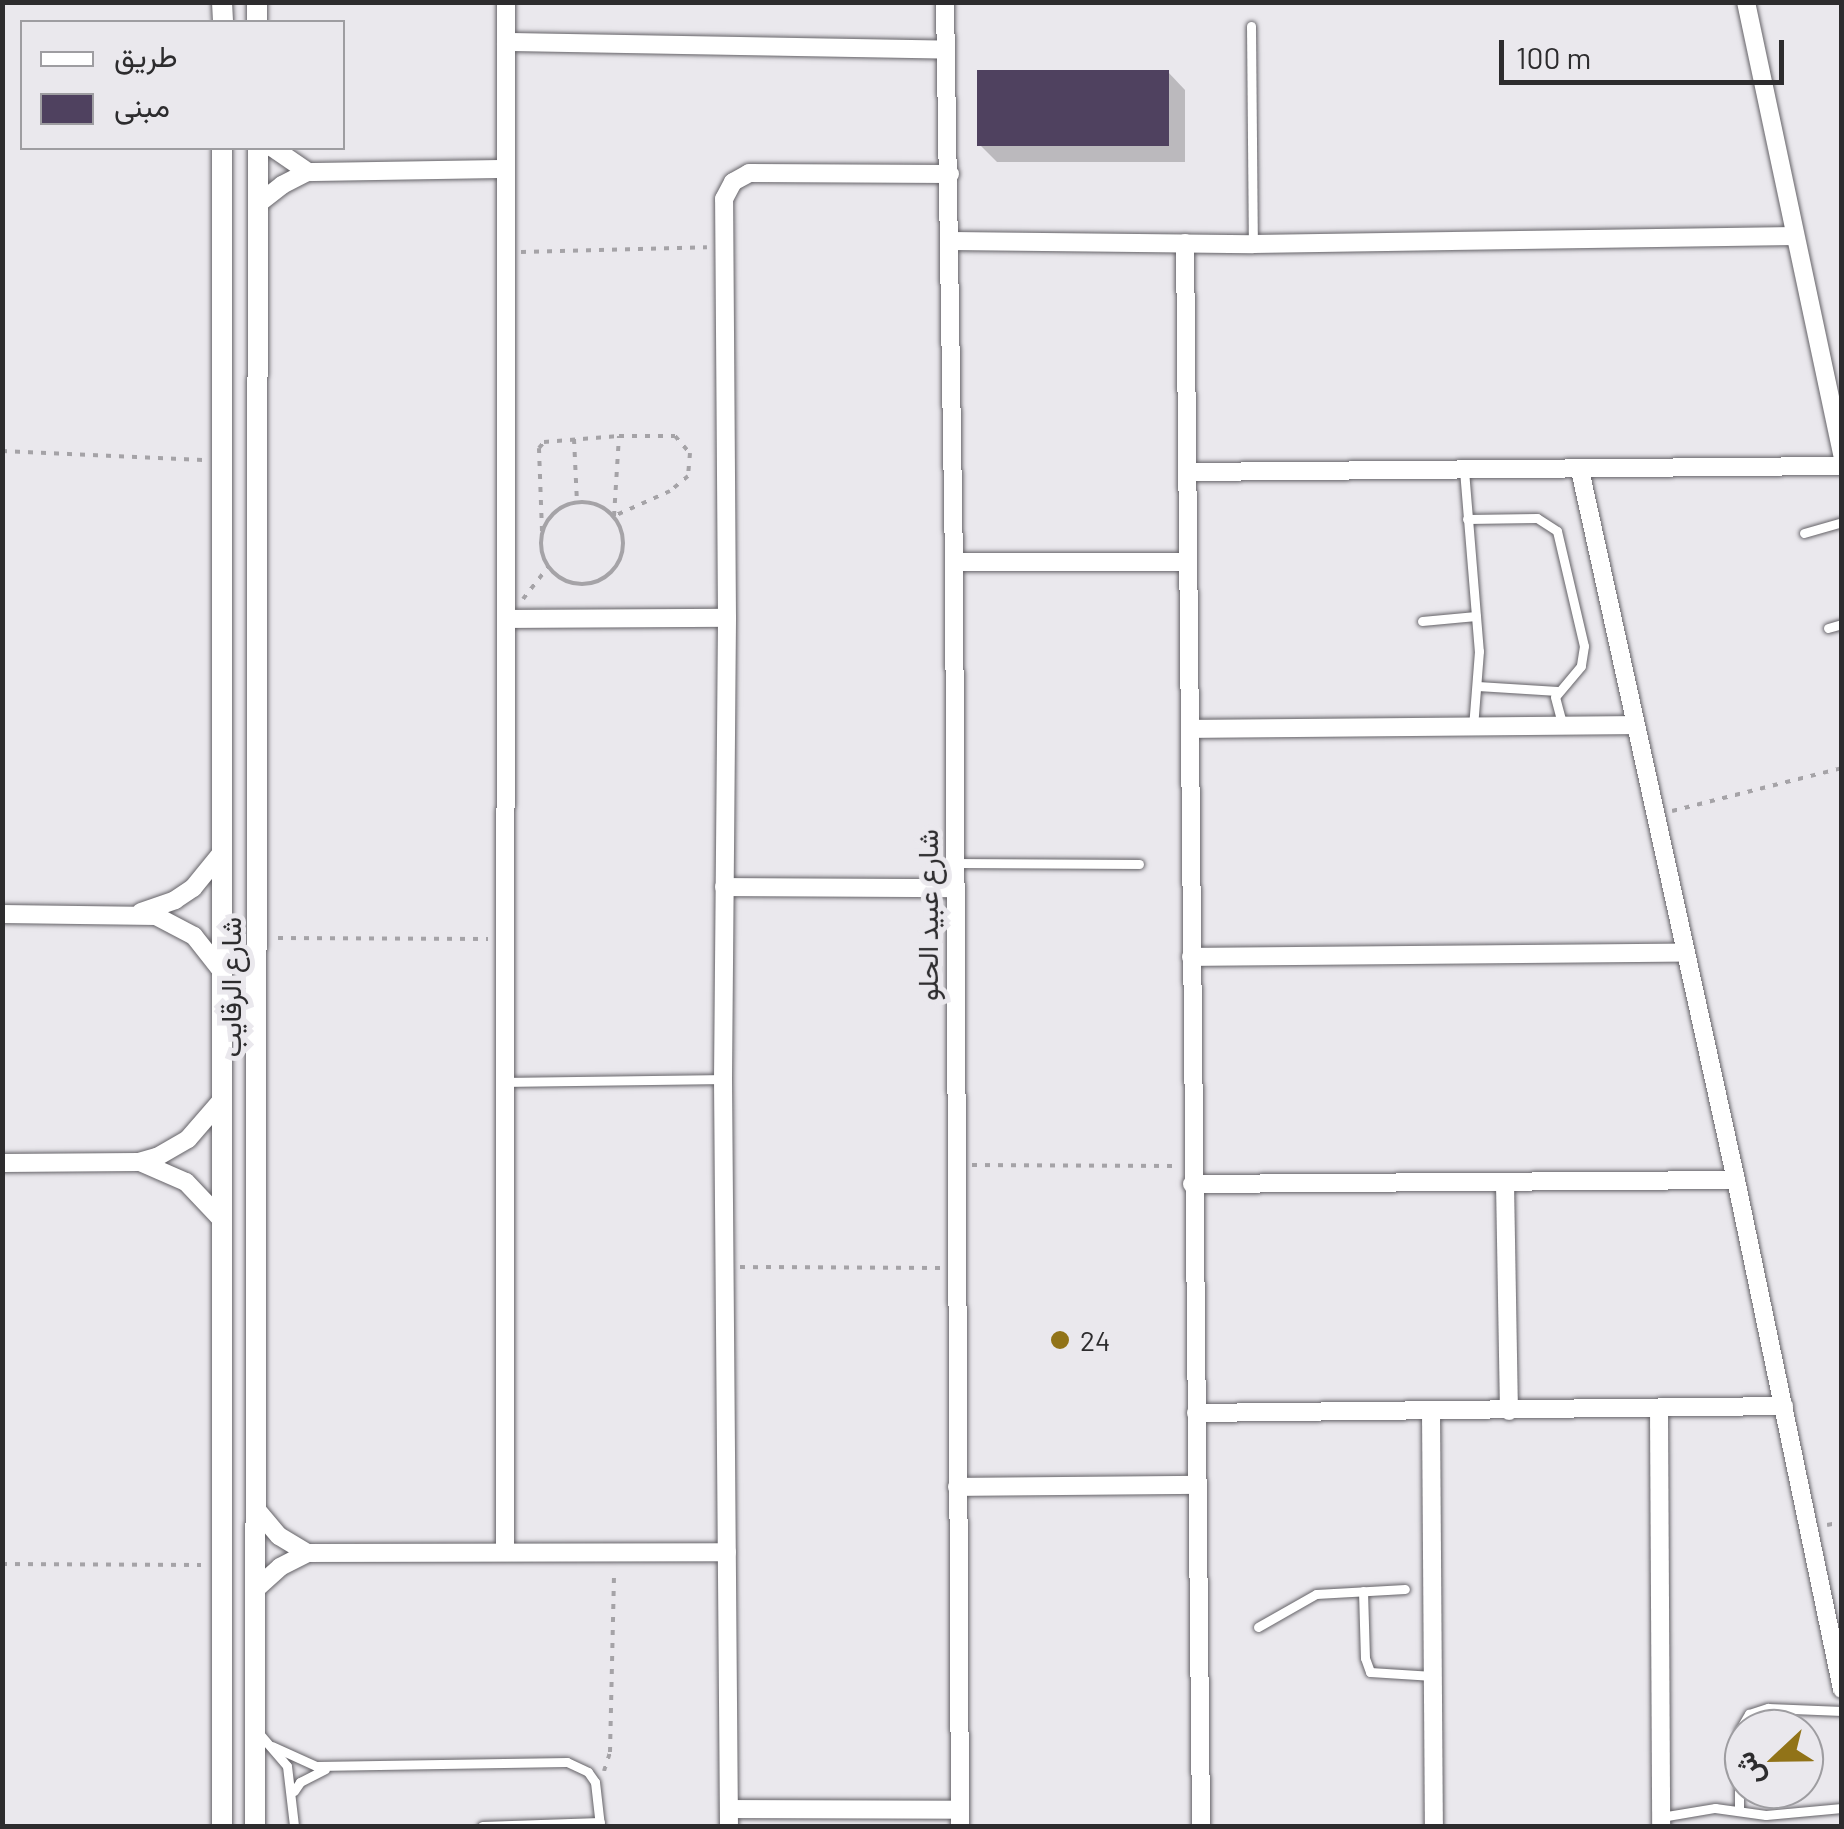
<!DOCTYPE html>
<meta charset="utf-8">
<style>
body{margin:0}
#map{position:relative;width:1844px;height:1829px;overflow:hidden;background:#eae8ed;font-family:Barlow,Vazirmatn,sans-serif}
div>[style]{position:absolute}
.shadow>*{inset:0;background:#0003}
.building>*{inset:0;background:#4f415f;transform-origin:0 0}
.path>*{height:4px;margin-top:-2px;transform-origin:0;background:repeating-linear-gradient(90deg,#a5a3a7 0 5px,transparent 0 13px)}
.path>.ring{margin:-2px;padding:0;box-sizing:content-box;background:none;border:4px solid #a5a3a7;border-radius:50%}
.roads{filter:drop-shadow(0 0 2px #646267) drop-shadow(0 0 2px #646267)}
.service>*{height:9px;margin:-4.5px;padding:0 4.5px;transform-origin:4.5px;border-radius:4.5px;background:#fff}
.minor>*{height:18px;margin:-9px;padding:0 9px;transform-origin:9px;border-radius:9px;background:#fff}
.tertiary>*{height:20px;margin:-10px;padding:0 10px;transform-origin:10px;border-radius:10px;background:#fff}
.dots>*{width:28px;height:28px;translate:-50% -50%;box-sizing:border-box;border:5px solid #eae8ed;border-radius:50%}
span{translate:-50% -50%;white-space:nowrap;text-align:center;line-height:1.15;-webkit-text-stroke:10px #eae8ed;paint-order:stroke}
.street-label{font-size:28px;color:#2d2c2e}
.poi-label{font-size:28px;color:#2d2c2e}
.left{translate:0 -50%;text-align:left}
.frame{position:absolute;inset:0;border:5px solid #2d2c2e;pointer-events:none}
.legend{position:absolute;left:20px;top:20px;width:325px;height:130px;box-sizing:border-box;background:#eae8ed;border:2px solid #9e9da1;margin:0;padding:12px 18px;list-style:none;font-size:30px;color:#2d2c2e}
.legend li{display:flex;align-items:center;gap:20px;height:50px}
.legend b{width:50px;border:2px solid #9e9da1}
.north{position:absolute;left:1724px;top:1709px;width:100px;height:100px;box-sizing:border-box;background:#eae8ed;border:2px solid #9e9da1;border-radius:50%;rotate:248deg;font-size:28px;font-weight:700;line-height:40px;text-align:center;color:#2d2c2e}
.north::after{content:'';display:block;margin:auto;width:35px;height:45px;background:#917318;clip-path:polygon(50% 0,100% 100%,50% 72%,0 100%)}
.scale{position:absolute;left:1499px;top:40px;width:285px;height:45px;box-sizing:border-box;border:5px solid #2d2c2e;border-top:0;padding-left:12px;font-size:30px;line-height:35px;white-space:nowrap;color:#2d2c2e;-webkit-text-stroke:8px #eae8ed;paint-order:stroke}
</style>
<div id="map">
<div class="shadow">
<div style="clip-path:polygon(1168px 72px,1185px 90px,1185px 162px,997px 162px,980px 145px)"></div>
</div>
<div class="building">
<div style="left:977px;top:70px;width:192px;height:76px"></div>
</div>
<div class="path">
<div style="left:521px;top:252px;width:186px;rotate:-1.5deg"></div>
<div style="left:574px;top:439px;width:63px;rotate:87.3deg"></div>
<div style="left:2px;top:451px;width:201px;rotate:2.6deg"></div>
<div class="ring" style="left:541px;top:502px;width:78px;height:78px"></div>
<div style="left:542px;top:531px;width:83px;rotate:-92.1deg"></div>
<div style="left:539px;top:448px;width:8px;rotate:-50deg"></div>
<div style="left:544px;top:442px;width:75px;rotate:-4.6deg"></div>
<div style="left:619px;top:436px;width:56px"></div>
<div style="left:675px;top:436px;width:23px;rotate:49deg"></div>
<div style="left:690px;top:453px;width:23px;rotate:95deg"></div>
<div style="left:688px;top:476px;width:23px;rotate:140deg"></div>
<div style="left:670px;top:491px;width:61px;rotate:155.9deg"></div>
<div style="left:614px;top:516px;width:80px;rotate:-86.4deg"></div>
<div style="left:523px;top:599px;width:41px;rotate:-52deg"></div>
<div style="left:1672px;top:811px;width:175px;rotate:-14.2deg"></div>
<div style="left:278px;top:938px;width:210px;rotate:0.3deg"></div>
<div style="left:972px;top:1165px;width:205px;rotate:0.3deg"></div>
<div style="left:740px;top:1267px;width:200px;rotate:0.3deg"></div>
<div style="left:1827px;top:1525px;width:15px;rotate:-11deg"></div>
<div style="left:2px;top:1564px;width:199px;rotate:0.3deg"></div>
<div style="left:604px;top:1771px;width:20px;rotate:-72deg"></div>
<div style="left:610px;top:1752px;width:180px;rotate:-88.7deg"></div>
</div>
<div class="roads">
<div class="service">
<div style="left:1251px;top:26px;width:218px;rotate:89.5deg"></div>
<div style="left:1464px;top:470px;width:182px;rotate:85.3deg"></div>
<div style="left:1479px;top:651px;width:76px;rotate:94.5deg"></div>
<div style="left:1467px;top:519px;width:70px;rotate:-0.8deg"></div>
<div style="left:1537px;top:518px;width:24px;rotate:33deg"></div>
<div style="left:1557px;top:531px;width:118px;rotate:76.8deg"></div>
<div style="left:1584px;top:646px;width:20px;rotate:99deg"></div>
<div style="left:1581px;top:666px;width:40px;rotate:130deg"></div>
<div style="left:1555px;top:697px;width:30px;rotate:75deg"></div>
<div style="left:1804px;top:533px;width:40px;rotate:-16deg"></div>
<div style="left:1422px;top:621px;width:54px;rotate:-5.3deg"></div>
<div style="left:1828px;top:628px;width:15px;rotate:-16deg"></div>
<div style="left:1478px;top:686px;width:79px;rotate:3.6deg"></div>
<div style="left:957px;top:863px;width:182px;rotate:0.3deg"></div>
<div style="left:505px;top:1082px;width:218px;rotate:-0.8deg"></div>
<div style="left:1363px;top:1591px;width:67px;rotate:88.3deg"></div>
<div style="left:1365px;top:1658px;width:15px;rotate:70deg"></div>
<div style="left:1370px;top:1672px;width:63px;rotate:3.6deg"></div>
<div style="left:1258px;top:1627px;width:67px;rotate:-29.6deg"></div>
<div style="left:1316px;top:1594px;width:89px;rotate:-3.2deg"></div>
<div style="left:257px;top:1731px;width:46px;rotate:49.4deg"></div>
<div style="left:287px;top:1766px;width:60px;rotate:83.3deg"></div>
<div style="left:272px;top:1746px;width:48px;rotate:24.4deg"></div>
<div style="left:316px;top:1766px;width:251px;rotate:-0.9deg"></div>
<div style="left:567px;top:1762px;width:23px;rotate:25deg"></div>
<div style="left:588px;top:1772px;width:12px;rotate:55deg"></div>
<div style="left:595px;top:1782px;width:44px;rotate:83.5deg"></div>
<div style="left:294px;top:1791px;width:11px;rotate:-56deg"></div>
<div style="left:300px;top:1782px;width:28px;rotate:-27deg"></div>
<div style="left:1739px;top:1811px;width:80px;rotate:-90deg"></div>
<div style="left:1739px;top:1731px;width:20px;rotate:-60deg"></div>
<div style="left:1749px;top:1714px;width:20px;rotate:-18deg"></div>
<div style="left:1768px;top:1708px;width:74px;rotate:2.3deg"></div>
<div style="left:1661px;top:1817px;width:55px;rotate:-9.5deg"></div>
<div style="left:1715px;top:1808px;width:51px;rotate:7.8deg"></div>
<div style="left:1766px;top:1815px;width:76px;rotate:-5.3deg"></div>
<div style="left:482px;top:1826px;width:118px;rotate:-1.9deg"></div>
</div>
<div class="minor">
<div style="left:945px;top:2px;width:560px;rotate:89.08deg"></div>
<div style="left:954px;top:562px;width:1264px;rotate:89.73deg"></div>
<div style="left:1746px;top:2px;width:463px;rotate:78deg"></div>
<div style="left:506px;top:42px;width:439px;rotate:1deg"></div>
<div style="left:273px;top:148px;width:42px;rotate:34.4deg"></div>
<div style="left:258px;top:204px;width:31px;rotate:-38deg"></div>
<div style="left:282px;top:185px;width:29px;rotate:-27deg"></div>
<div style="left:308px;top:172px;width:198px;rotate:-0.9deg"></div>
<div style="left:951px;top:241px;width:302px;rotate:0.6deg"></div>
<div style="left:1253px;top:244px;width:542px;rotate:-0.85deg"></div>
<div style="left:1185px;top:243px;width:1583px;rotate:89.42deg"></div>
<div style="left:1580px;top:470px;width:727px;rotate:77.61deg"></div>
<div style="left:1736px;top:1180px;width:520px;rotate:78.24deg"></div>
<div style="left:1188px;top:472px;width:654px;rotate:-0.53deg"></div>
<div style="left:954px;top:562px;width:234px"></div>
<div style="left:508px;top:619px;width:219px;rotate:-0.3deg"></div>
<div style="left:1190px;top:729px;width:445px;rotate:-0.5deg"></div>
<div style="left:724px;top:887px;width:229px;rotate:0.3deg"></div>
<div style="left:141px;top:912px;width:36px;rotate:-19deg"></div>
<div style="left:175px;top:900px;width:22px;rotate:-34deg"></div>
<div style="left:193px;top:888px;width:41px;rotate:-50.9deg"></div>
<div style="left:2px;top:914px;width:154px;rotate:0.7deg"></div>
<div style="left:156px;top:916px;width:43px;rotate:27.8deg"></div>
<div style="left:194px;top:936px;width:42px;rotate:51.8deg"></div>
<div style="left:1191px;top:957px;width:493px;rotate:-0.5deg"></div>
<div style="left:140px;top:1162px;width:50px;rotate:23.5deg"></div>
<div style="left:186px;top:1182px;width:51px;rotate:46.6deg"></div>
<div style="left:2px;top:1163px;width:137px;rotate:-0.4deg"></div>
<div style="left:139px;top:1162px;width:19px;rotate:-16deg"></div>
<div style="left:157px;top:1157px;width:36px;rotate:-30deg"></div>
<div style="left:188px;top:1139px;width:49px;rotate:-49.1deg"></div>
<div style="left:1505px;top:1183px;width:228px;rotate:89deg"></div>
<div style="left:1192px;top:1184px;width:544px;rotate:-0.42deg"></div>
<div style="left:1659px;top:1410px;width:416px;rotate:89.7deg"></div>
<div style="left:1431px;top:1411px;width:415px;rotate:89.6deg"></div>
<div style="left:1196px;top:1413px;width:588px;rotate:-0.68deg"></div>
<div style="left:957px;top:1487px;width:240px;rotate:-0.5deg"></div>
<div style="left:257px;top:1510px;width:34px;rotate:50deg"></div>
<div style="left:279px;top:1536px;width:33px;rotate:31deg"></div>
<div style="left:505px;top:1552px;width:1550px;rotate:-89.96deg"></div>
<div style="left:257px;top:1588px;width:31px;rotate:-42deg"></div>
<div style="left:280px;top:1567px;width:30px;rotate:-27deg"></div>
<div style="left:307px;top:1553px;width:420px;rotate:-0.1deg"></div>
<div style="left:729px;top:1809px;width:231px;rotate:0.2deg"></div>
<div style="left:729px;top:1826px;width:747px;rotate:-90.46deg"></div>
<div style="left:723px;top:1079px;width:461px;rotate:-89.5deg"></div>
<div style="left:727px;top:618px;width:419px;rotate:-90.4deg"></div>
<div style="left:724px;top:199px;width:19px;rotate:-62deg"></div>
<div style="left:733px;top:182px;width:18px;rotate:-29deg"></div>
<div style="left:749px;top:173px;width:201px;rotate:0.3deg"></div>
</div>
<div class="tertiary">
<div style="left:222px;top:2px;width:20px;rotate:87deg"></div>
<div style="left:257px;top:2px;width:20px;rotate:90deg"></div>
<div style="left:222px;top:1826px;width:1678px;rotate:-90deg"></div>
<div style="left:255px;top:1826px;width:1678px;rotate:-89.9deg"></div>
</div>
</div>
<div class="dots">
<div style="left:1060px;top:1340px;background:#917318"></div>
</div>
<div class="street-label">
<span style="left:927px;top:915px;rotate:-90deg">شارع عبيد الحلو</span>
<span style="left:230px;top:987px;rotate:-90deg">شارع الرقايب</span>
</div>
<div class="poi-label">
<span class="left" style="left:1080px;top:1340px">24</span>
</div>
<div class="frame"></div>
<ul class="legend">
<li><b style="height:12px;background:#fff"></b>طريق</li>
<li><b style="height:28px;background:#4f415f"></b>مبنى</li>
</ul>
<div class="north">ش</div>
<div class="scale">100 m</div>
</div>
